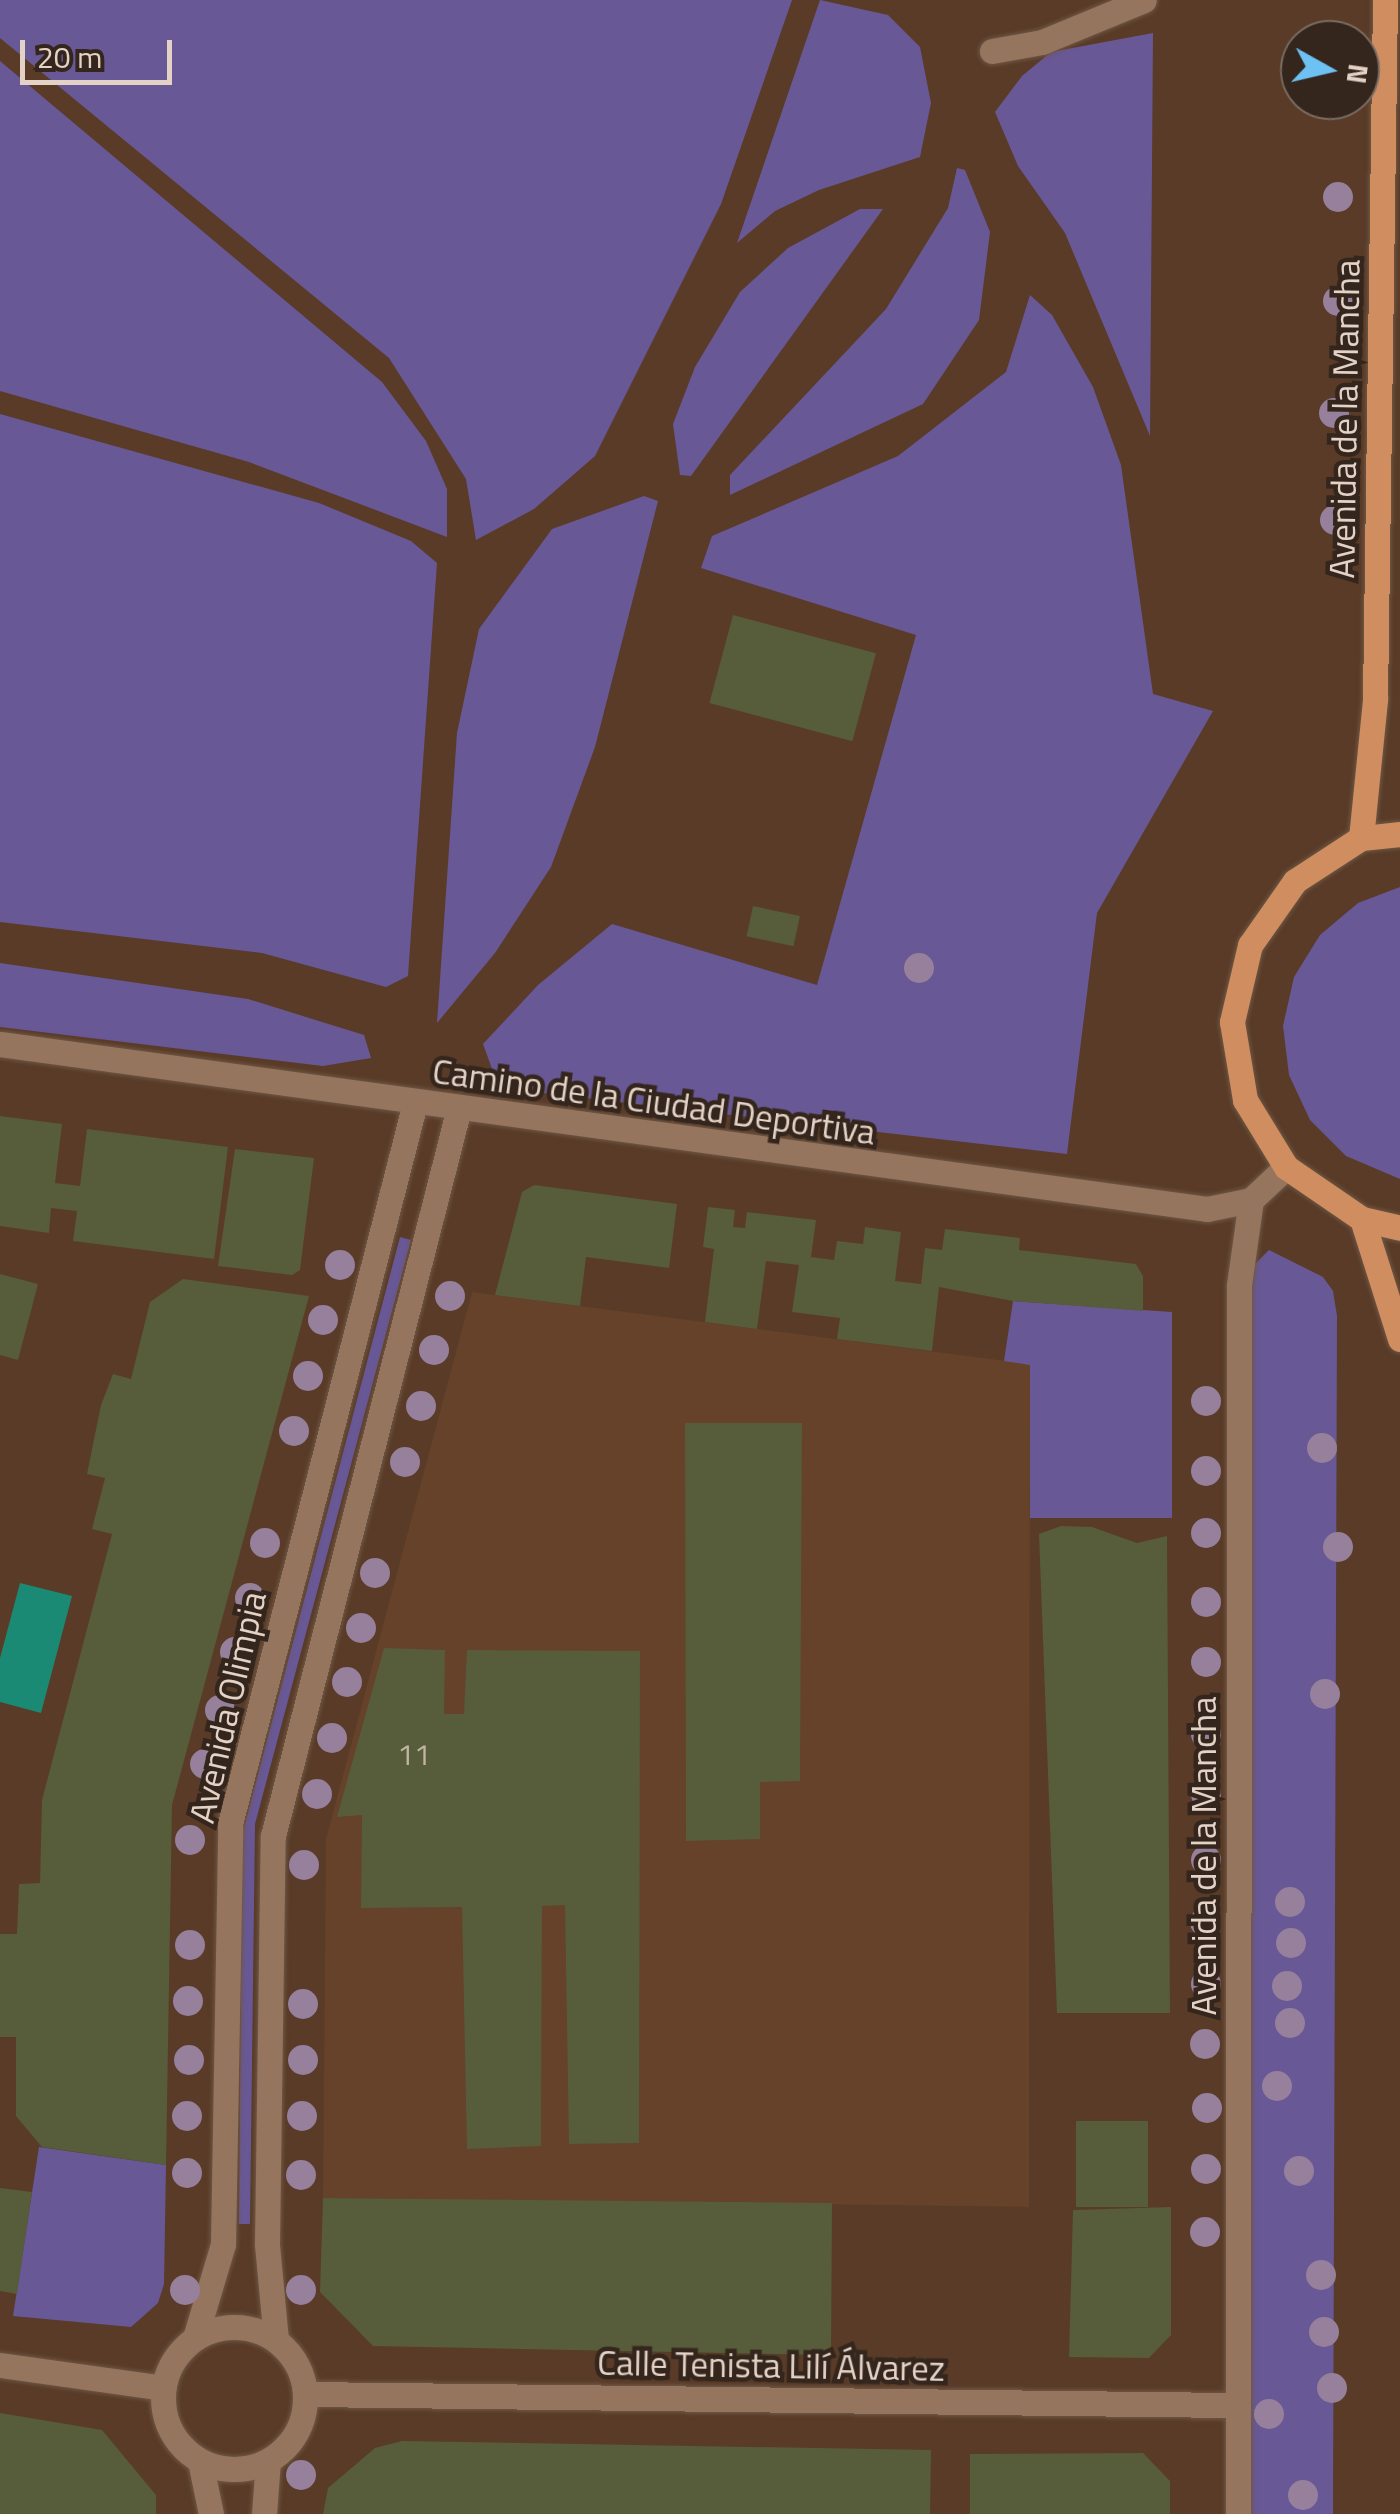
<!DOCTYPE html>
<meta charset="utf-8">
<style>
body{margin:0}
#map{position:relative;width:1400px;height:2514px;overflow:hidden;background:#593b27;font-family:"Titillium Web",sans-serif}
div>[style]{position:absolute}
.built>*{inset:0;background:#654229}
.green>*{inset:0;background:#695896}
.water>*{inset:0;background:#1b8a74}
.building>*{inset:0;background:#575c3a;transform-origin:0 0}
.roads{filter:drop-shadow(0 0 2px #6f5745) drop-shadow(0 0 2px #6f5745)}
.street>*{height:25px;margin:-12.5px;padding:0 12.5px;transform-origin:12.5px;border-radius:12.5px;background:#96755f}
.street>.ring{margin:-12.5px;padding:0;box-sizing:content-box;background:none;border:25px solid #96755f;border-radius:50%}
.primary>*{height:25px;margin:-12.5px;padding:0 12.5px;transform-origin:12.5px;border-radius:12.5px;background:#d08e60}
.trees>*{width:30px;height:30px;margin:-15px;border-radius:50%;background:#96809b}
span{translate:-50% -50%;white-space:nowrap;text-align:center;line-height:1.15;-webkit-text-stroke:9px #34261d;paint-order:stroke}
.number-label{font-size:30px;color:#c1b4a3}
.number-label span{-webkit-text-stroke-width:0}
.street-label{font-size:35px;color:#e4d2c6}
.north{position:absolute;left:1280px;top:20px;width:100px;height:100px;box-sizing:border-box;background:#34261d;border:2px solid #7a6b61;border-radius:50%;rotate:98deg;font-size:28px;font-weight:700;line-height:40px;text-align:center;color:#e4d2c6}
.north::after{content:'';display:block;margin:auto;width:35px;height:45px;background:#6dc2f3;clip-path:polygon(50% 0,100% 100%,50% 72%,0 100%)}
.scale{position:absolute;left:20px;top:40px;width:152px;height:45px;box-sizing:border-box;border:5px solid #e4d2c6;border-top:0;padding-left:12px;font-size:30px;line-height:35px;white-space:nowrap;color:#e4d2c6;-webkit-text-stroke:8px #34261d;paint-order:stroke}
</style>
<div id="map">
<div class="built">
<div style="clip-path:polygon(472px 1292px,1030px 1364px,1029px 2207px,323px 2198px,326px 1839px)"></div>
</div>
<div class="green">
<div style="clip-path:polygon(0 0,792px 0,721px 204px,595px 456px,534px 509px,476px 540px,466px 479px,389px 358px,0 38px)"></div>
<div style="clip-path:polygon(820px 0,888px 15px,920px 47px,931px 103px,920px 157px,819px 190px,775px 211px,737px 243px)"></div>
<div style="clip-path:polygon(1153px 33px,1150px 436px,1065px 233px,1018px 166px,995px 112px,1022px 76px,1051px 52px)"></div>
<div style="clip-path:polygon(0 61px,382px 382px,426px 441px,447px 489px,447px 537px,249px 462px,0 391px)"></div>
<div style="clip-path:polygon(957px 168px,965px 170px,990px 232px,979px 320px,923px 404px,730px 495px,730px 475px,886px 309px,948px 208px)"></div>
<div style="clip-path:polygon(860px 209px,883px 209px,691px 476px,680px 475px,673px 424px,695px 367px,740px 292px,788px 248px)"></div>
<div style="clip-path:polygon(1030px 295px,1052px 315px,1093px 387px,1121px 465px,1153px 694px,1213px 711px,1097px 913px,1067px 1154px,499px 1088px,483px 1044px,538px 985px,612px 924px,817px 985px,916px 635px,701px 568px,712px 536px,898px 456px,1006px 372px)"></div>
<div style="clip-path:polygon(0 414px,319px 503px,411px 541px,437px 563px,408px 976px,386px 987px,262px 953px,0 922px)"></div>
<div style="clip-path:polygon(644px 496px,658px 501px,595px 747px,551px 867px,495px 953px,437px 1023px,457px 733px,479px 629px,552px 529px)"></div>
<div style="clip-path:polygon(1400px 887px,1400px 1179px,1346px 1156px,1310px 1120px,1289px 1075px,1283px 1026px,1294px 977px,1320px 935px,1358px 903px)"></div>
<div style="clip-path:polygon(0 963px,248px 999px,364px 1035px,371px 1058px,323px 1066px,0 1027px)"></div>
<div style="clip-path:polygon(400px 1237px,411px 1240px,255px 1824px,250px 2224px,239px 2224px,242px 1835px)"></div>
<div style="clip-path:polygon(1269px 1250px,1323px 1277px,1333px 1291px,1337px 1316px,1333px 2514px,1250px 2514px,1250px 1289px,1253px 1266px)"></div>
<div style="clip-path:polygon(1013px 1301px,1172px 1312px,1172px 1518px,1030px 1518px,1030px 1365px,1004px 1361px)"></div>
<div style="clip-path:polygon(39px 2147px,166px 2165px,164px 2284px,158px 2303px,131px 2327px,13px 2316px)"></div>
</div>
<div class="water">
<div style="clip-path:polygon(20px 1583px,72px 1596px,41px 1713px,0 1702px,0 1658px)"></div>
</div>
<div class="building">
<div style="left:733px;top:615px;width:148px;height:91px;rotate:15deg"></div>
<div style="left:753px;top:906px;width:48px;height:31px;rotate:12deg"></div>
<div style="clip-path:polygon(0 1116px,62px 1124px,55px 1183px,80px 1186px,87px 1129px,228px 1147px,214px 1259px,73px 1241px,77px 1211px,51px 1208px,49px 1233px,0 1226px)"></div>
<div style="clip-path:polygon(235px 1149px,314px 1158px,300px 1270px,292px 1275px,218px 1266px)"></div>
<div style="clip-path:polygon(534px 1185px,677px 1204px,669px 1268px,586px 1257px,580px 1306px,495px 1295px,522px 1192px)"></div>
<div style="clip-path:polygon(708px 1207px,735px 1210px,733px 1227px,745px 1228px,747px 1212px,816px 1220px,811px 1257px,834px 1260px,837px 1241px,863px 1244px,865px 1227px,901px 1232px,895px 1281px,921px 1284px,925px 1248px,942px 1250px,945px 1229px,1020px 1238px,1019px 1250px,1136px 1264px,1143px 1276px,1143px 1311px,1013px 1301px,939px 1287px,932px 1351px,837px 1339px,840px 1318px,792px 1312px,799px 1265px,766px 1261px,757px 1329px,705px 1322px,714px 1249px,703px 1247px)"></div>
<div style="clip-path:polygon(0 1274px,38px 1284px,18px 1360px,0 1355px)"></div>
<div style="clip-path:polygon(183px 1279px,309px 1296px,172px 1805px,166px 2165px,42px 2147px,16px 2116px,16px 2037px,0 2037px,0 1934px,17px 1934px,19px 1884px,40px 1883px,42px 1800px,112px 1534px,92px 1529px,105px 1478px,87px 1474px,101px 1405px,113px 1374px,131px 1379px,150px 1302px)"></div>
<div style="clip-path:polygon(685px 1423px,802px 1423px,800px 1781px,760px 1782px,760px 1839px,686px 1841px)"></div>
<div style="clip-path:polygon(1061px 1526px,1092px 1527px,1137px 1543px,1167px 1536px,1170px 2013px,1057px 2013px,1039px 1534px)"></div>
<div style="clip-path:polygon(384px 1648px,445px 1650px,444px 1714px,464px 1714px,467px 1650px,640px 1651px,639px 2143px,569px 2144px,565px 1905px,542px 1906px,541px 2146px,467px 2149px,462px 1907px,361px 1908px,362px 1815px,337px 1817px)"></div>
<div style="left:1076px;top:2121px;width:72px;height:86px"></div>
<div style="clip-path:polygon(0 2188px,32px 2192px,17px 2294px,0 2291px)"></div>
<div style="clip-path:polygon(323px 2198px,832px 2203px,831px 2355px,373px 2346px,320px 2292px)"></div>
<div style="clip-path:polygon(1171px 2207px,1171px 2335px,1149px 2358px,1069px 2357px,1073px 2210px)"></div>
<div style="clip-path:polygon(0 2413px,102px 2430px,156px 2495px,156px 2514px,0 2514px)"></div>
<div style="clip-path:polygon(402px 2441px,931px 2450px,930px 2514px,323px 2514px,328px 2488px,375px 2448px)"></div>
<div style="clip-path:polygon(1143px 2453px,1170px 2481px,1170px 2514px,970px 2514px,970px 2454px)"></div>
</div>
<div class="roads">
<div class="street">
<div style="left:992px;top:51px;width:51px;rotate:-10.2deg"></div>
<div style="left:1042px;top:42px;width:110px;rotate:-22.4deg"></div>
<div style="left:0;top:1044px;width:1218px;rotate:7.78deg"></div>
<div style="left:1207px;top:1209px;width:45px;rotate:-11.6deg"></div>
<div style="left:1251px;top:1200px;width:48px;rotate:-43.3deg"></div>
<div class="ring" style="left:163px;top:2327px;width:117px;height:117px"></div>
<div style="left:195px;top:2338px;width:98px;rotate:-73.4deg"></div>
<div style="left:223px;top:2244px;width:420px;rotate:-89deg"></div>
<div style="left:230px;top:1824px;width:744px;rotate:-75.61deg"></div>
<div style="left:276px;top:2340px;width:96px;rotate:-95.4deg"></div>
<div style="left:267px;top:2244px;width:408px;rotate:-89.2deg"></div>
<div style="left:273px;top:1836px;width:751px;rotate:-75.67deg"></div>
<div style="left:0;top:2365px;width:165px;rotate:8deg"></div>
<div style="left:305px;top:2394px;width:932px;rotate:0.68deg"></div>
<div style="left:200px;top:2461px;width:54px;rotate:78.3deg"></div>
<div style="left:264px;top:2514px;width:53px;rotate:-85.7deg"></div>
<div style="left:1238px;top:2514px;width:1229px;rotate:-89.95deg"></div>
<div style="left:1239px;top:1285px;width:86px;rotate:-82deg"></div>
</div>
<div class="primary">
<div style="left:1400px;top:834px;width:39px;rotate:174deg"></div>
<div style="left:1361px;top:838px;width:79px;rotate:146.9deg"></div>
<div style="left:1295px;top:881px;width:78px;rotate:125.1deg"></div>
<div style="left:1250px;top:945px;width:79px;rotate:103.2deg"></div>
<div style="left:1232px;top:1022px;width:79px;rotate:80.5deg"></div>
<div style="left:1245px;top:1100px;width:79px;rotate:58.5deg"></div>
<div style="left:1286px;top:1167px;width:92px;rotate:34.4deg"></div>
<div style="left:1362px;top:1219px;width:39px;rotate:13deg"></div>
<div style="left:1361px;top:838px;width:140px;rotate:-84.2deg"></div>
<div style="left:1375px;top:699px;width:699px;rotate:-89.18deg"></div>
<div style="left:1362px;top:1219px;width:126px;rotate:72.4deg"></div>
</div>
</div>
<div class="trees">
<div style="left:1338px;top:197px"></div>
<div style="left:1338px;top:301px"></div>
<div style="left:1334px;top:413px"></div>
<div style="left:1335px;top:520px"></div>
<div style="left:919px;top:968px"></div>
<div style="left:340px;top:1265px"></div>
<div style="left:450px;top:1296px"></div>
<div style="left:323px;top:1320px"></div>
<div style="left:434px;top:1350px"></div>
<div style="left:308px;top:1376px"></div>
<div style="left:1206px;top:1401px"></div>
<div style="left:421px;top:1406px"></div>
<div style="left:294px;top:1431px"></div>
<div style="left:1322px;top:1448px"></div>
<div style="left:405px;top:1462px"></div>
<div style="left:1206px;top:1471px"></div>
<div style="left:1206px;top:1533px"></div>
<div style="left:265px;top:1543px"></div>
<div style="left:1338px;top:1547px"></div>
<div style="left:375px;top:1573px"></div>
<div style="left:250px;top:1598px"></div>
<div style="left:1206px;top:1602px"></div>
<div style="left:361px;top:1628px"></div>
<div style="left:235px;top:1652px"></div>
<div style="left:1206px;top:1662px"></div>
<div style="left:347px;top:1682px"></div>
<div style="left:1325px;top:1694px"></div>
<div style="left:220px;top:1710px"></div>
<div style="left:1206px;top:1734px"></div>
<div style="left:332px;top:1738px"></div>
<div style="left:205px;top:1764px"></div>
<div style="left:317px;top:1794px"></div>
<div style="left:1206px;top:1794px"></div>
<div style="left:190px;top:1840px"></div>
<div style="left:1206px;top:1860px"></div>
<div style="left:304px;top:1865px"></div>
<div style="left:1290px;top:1902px"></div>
<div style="left:1205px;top:1922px"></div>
<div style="left:1291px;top:1943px"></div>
<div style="left:190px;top:1945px"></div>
<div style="left:1206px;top:1984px"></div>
<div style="left:1287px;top:1986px"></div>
<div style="left:188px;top:2001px"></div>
<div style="left:303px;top:2004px"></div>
<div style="left:1290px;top:2023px"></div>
<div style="left:1205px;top:2044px"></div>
<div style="left:189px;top:2060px"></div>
<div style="left:303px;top:2060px"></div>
<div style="left:1277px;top:2086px"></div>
<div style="left:1207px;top:2108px"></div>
<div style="left:187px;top:2116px"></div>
<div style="left:302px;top:2116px"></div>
<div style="left:1206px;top:2169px"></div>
<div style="left:1299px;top:2171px"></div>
<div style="left:187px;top:2173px"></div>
<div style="left:301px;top:2175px"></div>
<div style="left:1205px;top:2232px"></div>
<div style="left:1321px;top:2275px"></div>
<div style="left:185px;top:2290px"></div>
<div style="left:301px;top:2290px"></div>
<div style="left:1324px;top:2332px"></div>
<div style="left:1332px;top:2388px"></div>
<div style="left:1269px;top:2414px"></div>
<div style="left:301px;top:2475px"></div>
<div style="left:1303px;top:2495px"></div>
</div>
<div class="number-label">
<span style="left:414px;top:1754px">11</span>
</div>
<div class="street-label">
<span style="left:1344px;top:419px;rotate:-89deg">Avenida de la Mancha</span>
<span style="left:654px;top:1101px;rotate:8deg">Camino de la Ciudad Deportiva</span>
<span style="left:227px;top:1707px;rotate:-77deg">Avenida Olimpia</span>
<span style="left:1203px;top:1856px;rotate:-90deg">Avenida de la Mancha</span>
<span style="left:771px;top:2365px;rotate:1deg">Calle Tenista Lilí Álvarez</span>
</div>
<div class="north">N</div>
<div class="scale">20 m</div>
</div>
